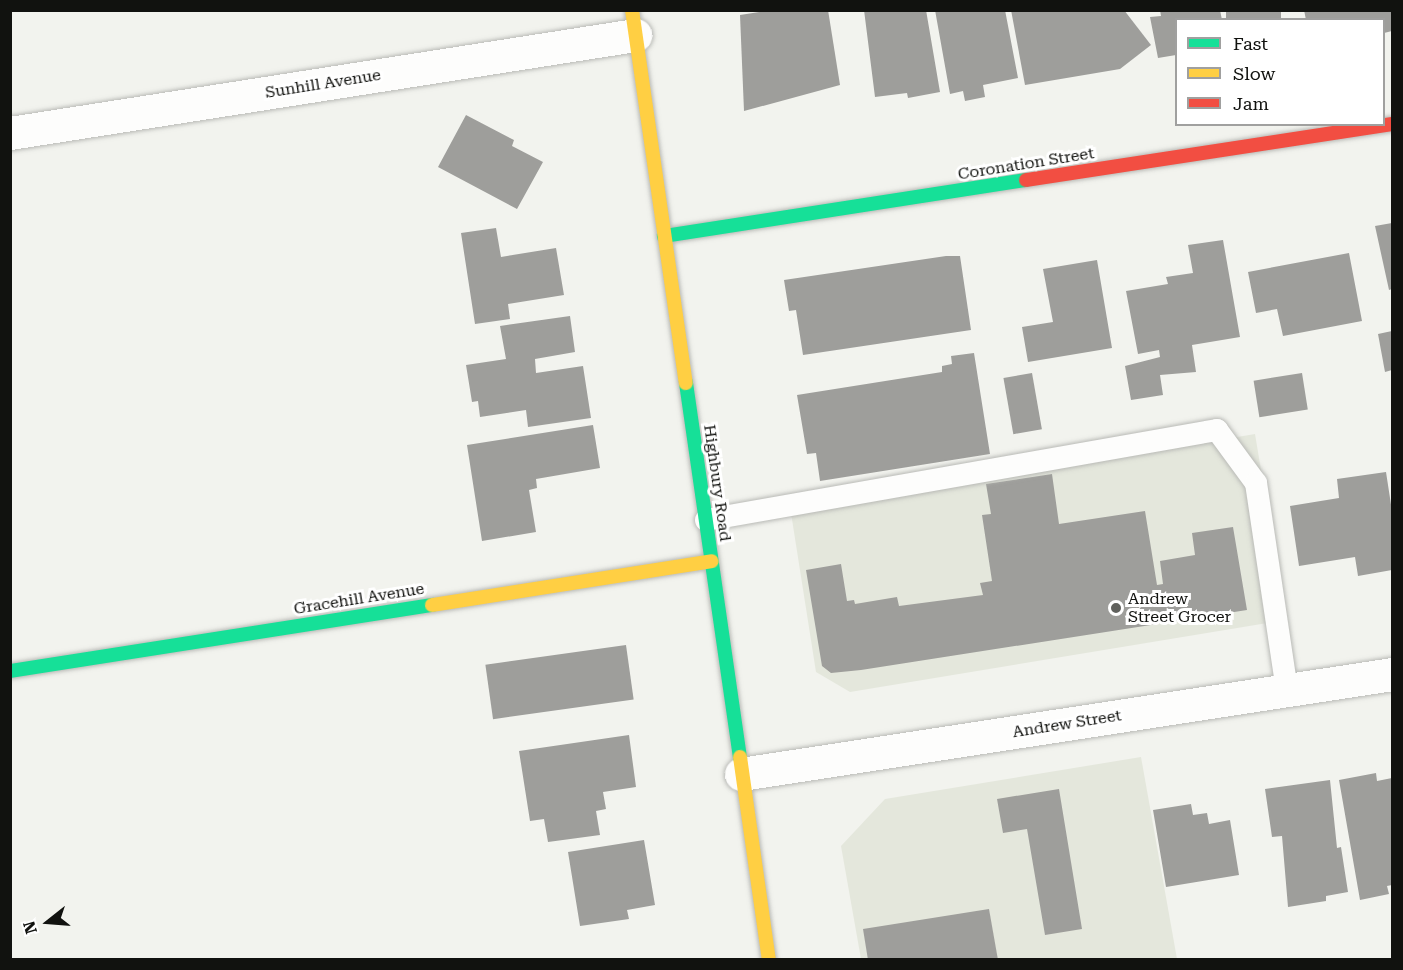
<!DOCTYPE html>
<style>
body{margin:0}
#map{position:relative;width:1403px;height:970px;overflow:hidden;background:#f2f3ee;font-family:"Roboto Serif",serif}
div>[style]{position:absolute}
.built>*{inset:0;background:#e4e7dc}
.building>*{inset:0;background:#9e9e9b;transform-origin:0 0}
.roads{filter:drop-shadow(0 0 2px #b9bab6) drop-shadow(0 0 2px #b9bab6)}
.lane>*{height:22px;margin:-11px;padding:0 11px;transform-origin:11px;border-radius:11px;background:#fdfdfc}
.street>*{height:33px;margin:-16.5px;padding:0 16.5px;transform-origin:16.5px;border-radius:16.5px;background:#fdfdfc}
.fast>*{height:14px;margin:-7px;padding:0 7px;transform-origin:7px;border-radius:7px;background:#16e098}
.slow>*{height:14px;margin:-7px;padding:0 7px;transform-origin:7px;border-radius:7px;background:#ffcf43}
.jam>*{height:14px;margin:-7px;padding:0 7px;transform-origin:7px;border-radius:7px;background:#f24e42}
.dots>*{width:16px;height:16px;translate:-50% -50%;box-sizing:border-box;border:3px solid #fff;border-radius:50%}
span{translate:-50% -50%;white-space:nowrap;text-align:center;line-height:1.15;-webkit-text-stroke:6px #fff;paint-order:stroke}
.street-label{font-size:16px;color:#11120f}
.poi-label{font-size:16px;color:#11120f}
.left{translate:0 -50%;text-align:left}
.frame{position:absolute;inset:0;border:12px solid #11120f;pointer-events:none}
.legend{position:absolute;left:1175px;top:18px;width:210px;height:108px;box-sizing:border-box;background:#fff;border:2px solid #a0a09f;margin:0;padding:8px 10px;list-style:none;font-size:18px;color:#11120f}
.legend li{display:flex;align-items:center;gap:12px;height:30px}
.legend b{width:30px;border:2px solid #a0a09f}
.north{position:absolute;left:18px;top:892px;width:60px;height:60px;-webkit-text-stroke:4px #fff;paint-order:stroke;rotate:253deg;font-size:16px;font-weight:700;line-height:24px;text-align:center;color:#11120f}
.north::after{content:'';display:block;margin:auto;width:21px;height:27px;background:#11120f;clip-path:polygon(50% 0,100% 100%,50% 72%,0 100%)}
</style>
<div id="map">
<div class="built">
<i style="clip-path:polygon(1255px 434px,1286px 620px,850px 692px,816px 672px,791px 513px)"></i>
<i style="clip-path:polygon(1141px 757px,1177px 959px,861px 959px,841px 846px,885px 799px)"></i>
</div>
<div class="building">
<i style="clip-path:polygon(771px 10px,828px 10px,840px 85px,744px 111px,740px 15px)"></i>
<i style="clip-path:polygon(864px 10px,926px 10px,940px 92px,908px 98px,907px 93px,875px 97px)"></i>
<i style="clip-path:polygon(935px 10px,1005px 10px,1018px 78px,983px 85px,985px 97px,965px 101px,963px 91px,950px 94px)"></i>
<i style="clip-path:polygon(1011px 10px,1124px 10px,1151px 45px,1120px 69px,1025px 85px)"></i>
<i style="clip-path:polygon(1160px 10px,1220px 10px,1222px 20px,1176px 20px,1176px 55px,1158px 58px,1150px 17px,1161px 16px)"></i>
<i style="left:1226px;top:10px;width:55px;height:10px"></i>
<i style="clip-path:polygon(1304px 10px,1392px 10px,1392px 31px,1384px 33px,1384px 20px,1306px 20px)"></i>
<i style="clip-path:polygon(466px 115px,514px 140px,512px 146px,543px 162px,517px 209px,438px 167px)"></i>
<i style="clip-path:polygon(1392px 223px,1392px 289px,1389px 290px,1375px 226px)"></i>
<i style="clip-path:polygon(496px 228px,501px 257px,556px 248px,564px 295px,508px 304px,510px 319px,475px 324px,461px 233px)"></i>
<i style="clip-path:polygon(1223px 240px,1240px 337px,1192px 345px,1196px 372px,1160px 375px,1163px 395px,1131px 400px,1125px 366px,1160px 357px,1159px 350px,1138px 354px,1126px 291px,1168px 284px,1166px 277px,1193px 273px,1188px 245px)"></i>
<i style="clip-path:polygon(1349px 253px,1362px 321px,1283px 336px,1277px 309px,1256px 313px,1248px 272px)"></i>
<i style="clip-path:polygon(946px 256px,960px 256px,971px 330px,803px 355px,796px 310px,789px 311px,784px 280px)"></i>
<i style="clip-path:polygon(1097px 260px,1112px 348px,1028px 362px,1022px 327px,1053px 322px,1043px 269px)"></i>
<i style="clip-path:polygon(570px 316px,575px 352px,535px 359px,536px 373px,583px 366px,591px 418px,528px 427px,526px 410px,480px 417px,478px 401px,472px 402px,466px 365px,506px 359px,500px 326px)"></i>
<i style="clip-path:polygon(1392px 331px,1392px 370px,1385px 372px,1378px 334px)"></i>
<i style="clip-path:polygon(974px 353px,990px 454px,820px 481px,816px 453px,807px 454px,797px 395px,942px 372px,942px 366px,952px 364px,951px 356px)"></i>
<i style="left:1032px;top:373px;width:57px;height:29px;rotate:80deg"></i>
<i style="left:1302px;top:373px;width:37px;height:49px;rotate:81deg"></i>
<i style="clip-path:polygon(593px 425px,600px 468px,536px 479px,537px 488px,529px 490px,536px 532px,482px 541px,467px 445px)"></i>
<i style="clip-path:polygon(1386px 472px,1392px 511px,1392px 570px,1358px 576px,1355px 557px,1299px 566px,1290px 506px,1339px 498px,1337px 479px)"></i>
<i style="clip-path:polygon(1052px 474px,1059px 524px,1145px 511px,1157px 585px,1163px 584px,1160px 561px,1195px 555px,1192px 533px,1233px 527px,1247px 610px,861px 670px,831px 673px,822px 666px,806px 570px,841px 564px,847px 601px,854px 600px,855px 604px,897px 597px,899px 606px,983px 595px,980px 583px,992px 581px,982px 515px,991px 514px,986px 484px)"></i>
<i style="left:626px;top:645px;width:55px;height:142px;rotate:82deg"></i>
<i style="clip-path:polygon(629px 735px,636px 787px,603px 792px,606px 809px,596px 811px,600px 835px,548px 842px,544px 819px,530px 821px,519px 751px)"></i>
<i style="clip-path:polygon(1376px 773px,1377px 781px,1392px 778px,1392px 885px,1387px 886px,1389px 894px,1360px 900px,1339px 780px)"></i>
<i style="clip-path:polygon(1330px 780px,1337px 848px,1341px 847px,1348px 892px,1326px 896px,1326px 901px,1288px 907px,1282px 836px,1272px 837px,1265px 789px)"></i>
<i style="clip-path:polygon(1059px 789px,1082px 929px,1045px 935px,1027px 829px,1003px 833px,997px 799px)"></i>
<i style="clip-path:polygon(1191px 804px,1193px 815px,1207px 813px,1209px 824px,1230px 820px,1239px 875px,1166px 887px,1153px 810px)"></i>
<i style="clip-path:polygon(644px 840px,655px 905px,627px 910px,629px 919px,580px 926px,568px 852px)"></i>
<i style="clip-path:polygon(989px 909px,998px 960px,868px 960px,863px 929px)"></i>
</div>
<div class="roads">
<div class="lane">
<i style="left:706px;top:520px;width:519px;rotate:-9.99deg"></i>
<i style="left:1217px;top:430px;width:66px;rotate:53.7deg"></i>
<i style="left:1256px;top:483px;width:209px;rotate:81.5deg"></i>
</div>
<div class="street">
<i style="left:10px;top:133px;width:633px;rotate:-8.91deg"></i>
<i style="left:741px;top:774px;width:659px;rotate:-8.73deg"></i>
</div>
<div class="fast">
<i style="left:664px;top:236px;width:366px;rotate:-8.8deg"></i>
<i style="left:686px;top:383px;width:378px;rotate:81.8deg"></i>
<i style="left:10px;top:671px;width:427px;rotate:-8.9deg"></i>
</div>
<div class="slow">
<i style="left:632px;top:10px;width:377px;rotate:81.8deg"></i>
<i style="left:432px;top:605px;width:283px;rotate:-8.9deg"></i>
<i style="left:740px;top:757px;width:205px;rotate:81.9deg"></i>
</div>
<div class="jam">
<i style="left:1026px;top:180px;width:370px;rotate:-8.7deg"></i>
</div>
</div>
<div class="dots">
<i style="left:1116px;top:608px;background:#60615d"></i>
</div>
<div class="street-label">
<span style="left:323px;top:84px;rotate:-9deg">Sunhill Avenue</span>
<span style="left:1026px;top:164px;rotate:-9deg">Coronation Street</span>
<span style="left:717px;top:483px;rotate:82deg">Highbury Road</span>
<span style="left:359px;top:599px;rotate:-9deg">Gracehill Avenue</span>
<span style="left:1067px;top:724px;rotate:-9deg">Andrew Street</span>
</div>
<div class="poi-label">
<span class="left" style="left:1128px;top:608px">Andrew<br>Street Grocer</span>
</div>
<div class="frame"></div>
<ul class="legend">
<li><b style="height:8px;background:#16e098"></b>Fast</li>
<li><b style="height:8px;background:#ffcf43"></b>Slow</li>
<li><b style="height:8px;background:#f24e42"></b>Jam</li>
</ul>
<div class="north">N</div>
</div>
